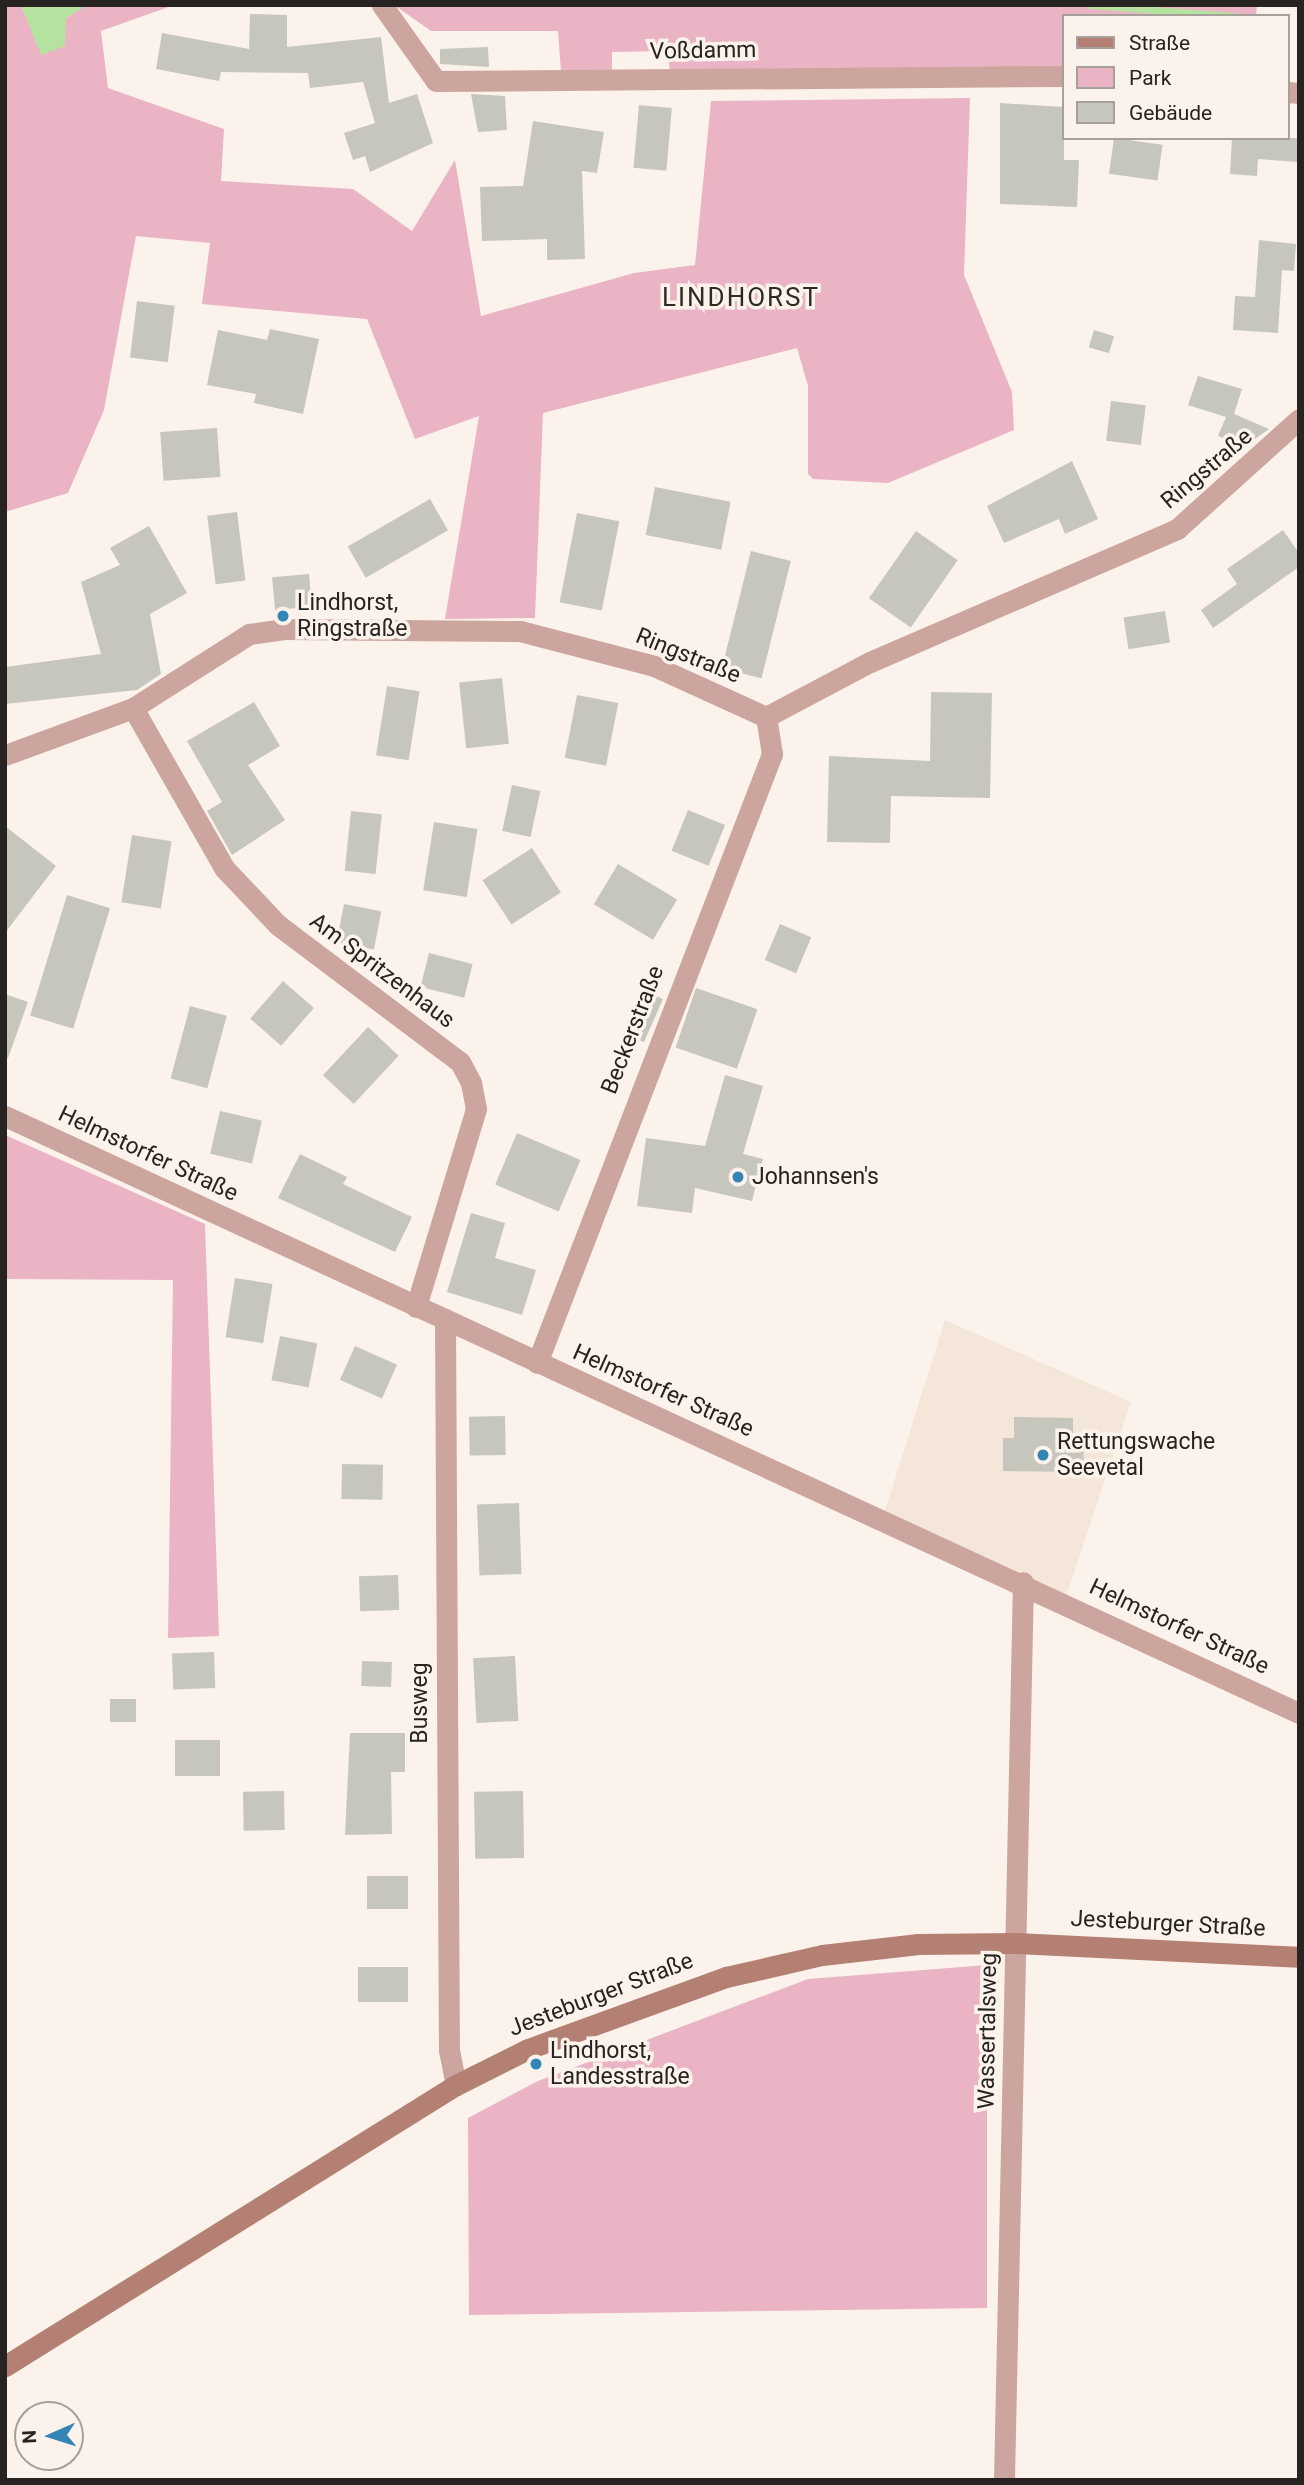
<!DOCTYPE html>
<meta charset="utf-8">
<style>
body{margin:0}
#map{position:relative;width:1304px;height:2485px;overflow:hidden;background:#fbf3eb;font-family:Roboto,sans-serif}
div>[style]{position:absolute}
.built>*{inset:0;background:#f4e6d8}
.green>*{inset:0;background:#eab4c4}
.water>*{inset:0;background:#b5e39f}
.stream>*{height:7px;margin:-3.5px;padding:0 3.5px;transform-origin:3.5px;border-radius:3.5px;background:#b5e39f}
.building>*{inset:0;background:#c7c6bc;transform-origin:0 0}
.minor>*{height:21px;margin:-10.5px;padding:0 10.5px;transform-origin:10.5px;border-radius:10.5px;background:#cca69e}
.secondary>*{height:21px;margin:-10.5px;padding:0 10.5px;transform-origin:10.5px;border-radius:10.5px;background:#b58074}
.dots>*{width:19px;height:19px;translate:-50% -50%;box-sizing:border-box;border:4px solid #fbf3eb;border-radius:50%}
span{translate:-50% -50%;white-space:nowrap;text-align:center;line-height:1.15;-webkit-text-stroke:7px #fbf3eb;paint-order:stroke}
.street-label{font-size:23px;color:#262320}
.poi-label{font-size:23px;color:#262320}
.left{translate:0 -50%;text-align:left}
.quarter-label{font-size:26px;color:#302a24;letter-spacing:2px}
.frame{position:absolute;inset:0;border:7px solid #262320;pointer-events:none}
.legend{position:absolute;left:1062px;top:14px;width:228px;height:126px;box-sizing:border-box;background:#fbf3eb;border:2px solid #a6a09a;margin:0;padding:9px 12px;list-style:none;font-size:21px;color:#262320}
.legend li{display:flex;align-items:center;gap:14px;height:35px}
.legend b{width:35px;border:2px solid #a6a09a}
.north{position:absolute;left:14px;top:2401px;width:70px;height:70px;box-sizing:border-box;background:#fbf3eb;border:2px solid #a6a09a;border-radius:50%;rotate:267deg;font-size:19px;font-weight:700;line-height:28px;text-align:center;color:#262320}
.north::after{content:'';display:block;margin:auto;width:24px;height:32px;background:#3285b5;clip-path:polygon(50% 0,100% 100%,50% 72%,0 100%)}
</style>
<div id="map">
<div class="built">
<i style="clip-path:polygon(945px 1320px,1131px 1402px,1065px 1600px,883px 1517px)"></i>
</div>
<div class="green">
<i style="clip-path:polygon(5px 5px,21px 5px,42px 55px,66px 18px,87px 5px,174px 5px,101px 31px,108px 88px,224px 129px,221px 181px,353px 189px,412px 231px,455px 160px,481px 316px,634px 273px,695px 265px,711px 101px,970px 98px,964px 275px,1012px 392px,1014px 430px,888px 483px,813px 479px,808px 474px,808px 386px,797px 348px,543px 413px,535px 618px,445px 619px,479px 416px,415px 439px,367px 319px,202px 304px,210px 243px,136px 236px,104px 410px,68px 493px,5px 512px)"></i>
<i style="clip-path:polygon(394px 5px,1257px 5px,1256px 16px,1064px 16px,1064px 69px,670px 70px,667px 51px,612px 52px,612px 71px,561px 72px,558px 31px,431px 31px)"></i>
<i style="clip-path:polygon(5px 1135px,205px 1224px,219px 1636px,168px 1638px,173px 1280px,5px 1279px)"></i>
<i style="clip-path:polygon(987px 1965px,987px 2308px,469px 2315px,468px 2118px,538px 2081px,808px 1979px)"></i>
</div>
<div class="water">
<i style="clip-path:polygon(21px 5px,87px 5px,66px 18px,65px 46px,41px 55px)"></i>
</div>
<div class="stream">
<i style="left:1090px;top:5px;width:144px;rotate:4.4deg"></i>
</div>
<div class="building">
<i style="clip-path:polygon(250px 14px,287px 15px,287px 47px,381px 37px,389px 103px,417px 94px,433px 143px,370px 172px,365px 156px,353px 160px,344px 133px,375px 123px,363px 82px,310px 88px,308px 73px,221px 72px,219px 81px,156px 69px,162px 33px,249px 49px)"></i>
<i style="clip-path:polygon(488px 47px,489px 67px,440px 64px,440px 49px)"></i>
<i style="clip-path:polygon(471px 94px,505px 96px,507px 130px,478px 132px)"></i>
<i style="clip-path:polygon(1000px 103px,1064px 107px,1064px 160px,1079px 160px,1077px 207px,1000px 204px)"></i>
<i style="left:639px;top:105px;width:33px;height:63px;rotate:5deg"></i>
<i style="clip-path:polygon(533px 121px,604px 132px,597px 173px,582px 171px,585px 259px,547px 260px,547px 239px,482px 241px,480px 187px,523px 186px)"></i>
<i style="left:1114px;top:138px;width:49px;height:36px;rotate:8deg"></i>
<i style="clip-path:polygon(1232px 138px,1299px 138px,1299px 162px,1258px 159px,1257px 176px,1230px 174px)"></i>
<i style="clip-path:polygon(1259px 240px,1296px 244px,1294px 271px,1282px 270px,1278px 333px,1233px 330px,1235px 296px,1255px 297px)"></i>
<i style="left:137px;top:301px;width:38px;height:57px;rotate:7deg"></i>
<i style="clip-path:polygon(270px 329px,319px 339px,303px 414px,254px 403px,256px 394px,207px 385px,218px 330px,267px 340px)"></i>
<i style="left:1094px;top:330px;width:21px;height:18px;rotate:17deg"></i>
<i style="clip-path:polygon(1198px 376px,1242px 389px,1234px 414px,1269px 429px,1244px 447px,1218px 436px,1226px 417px,1188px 405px)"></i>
<i style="left:1111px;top:401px;width:35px;height:40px;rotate:7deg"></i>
<i style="left:217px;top:428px;width:49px;height:57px;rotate:86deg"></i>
<i style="clip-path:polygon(1072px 461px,1098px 519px,1065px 534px,1059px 519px,1004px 543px,987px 506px)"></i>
<i style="left:655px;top:487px;width:77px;height:49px;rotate:11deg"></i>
<i style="left:430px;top:499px;width:36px;height:95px;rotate:60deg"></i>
<i style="left:237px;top:512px;width:69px;height:30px;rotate:83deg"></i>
<i style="left:577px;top:513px;width:43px;height:91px;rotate:11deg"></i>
<i style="clip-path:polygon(149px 526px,187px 593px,150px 614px,161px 674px,137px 690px,5px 704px,5px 667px,101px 654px,81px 582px,120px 565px,110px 548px)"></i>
<i style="clip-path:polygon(1283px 530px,1299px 553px,1299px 567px,1213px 628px,1201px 610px,1237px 584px,1227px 569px)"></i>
<i style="left:916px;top:531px;width:51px;height:82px;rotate:35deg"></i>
<i style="left:751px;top:551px;width:41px;height:121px;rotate:14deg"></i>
<i style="left:309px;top:574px;width:33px;height:37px;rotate:85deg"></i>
<i style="left:1165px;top:611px;width:32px;height:42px;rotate:81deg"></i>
<i style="left:502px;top:678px;width:66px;height:43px;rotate:84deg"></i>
<i style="left:387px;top:686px;width:33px;height:70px;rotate:9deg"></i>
<i style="clip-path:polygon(931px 692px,992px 693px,990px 798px,891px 796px,890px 843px,827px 842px,829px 756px,930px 761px)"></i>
<i style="left:577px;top:695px;width:42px;height:64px;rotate:11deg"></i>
<i style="clip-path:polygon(254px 702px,280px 746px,248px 765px,285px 820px,232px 855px,207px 811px,222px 802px,187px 741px)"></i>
<i style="left:512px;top:785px;width:29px;height:47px;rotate:12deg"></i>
<i style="left:688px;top:810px;width:40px;height:44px;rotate:22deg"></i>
<i style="left:351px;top:811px;width:31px;height:60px;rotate:6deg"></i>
<i style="left:434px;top:822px;width:44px;height:69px;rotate:9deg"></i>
<i style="clip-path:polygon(5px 826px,56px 866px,5px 933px)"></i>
<i style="left:132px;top:835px;width:40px;height:68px;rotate:9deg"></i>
<i style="left:532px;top:848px;width:53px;height:59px;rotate:57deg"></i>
<i style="left:618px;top:864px;width:69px;height:47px;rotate:31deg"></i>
<i style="left:67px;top:895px;width:45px;height:126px;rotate:17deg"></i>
<i style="left:344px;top:904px;width:38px;height:39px;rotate:11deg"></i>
<i style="left:780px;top:924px;width:34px;height:39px;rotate:23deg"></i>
<i style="left:429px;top:953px;width:45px;height:35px;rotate:14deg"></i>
<i style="left:283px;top:981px;width:41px;height:50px;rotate:41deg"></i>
<i style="left:696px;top:988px;width:65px;height:63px;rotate:19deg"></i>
<i style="clip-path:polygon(641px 990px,663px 999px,644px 1042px,625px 1035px)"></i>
<i style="clip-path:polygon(5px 994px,28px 1002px,8px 1058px,5px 1058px)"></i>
<i style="left:190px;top:1006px;width:38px;height:75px;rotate:15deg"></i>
<i style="left:368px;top:1027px;width:42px;height:66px;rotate:43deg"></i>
<i style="clip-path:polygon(725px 1075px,763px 1086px,743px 1154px,763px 1159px,752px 1201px,695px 1188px,692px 1213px,637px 1206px,646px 1138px,705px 1146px)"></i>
<i style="left:220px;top:1111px;width:43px;height:44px;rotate:13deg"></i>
<i style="left:517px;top:1133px;width:69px;height:56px;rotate:23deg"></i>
<i style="clip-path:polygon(300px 1154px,347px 1177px,343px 1184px,412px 1217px,395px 1252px,278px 1198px)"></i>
<i style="clip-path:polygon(471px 1213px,505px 1223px,495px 1258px,536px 1270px,522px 1315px,447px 1292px)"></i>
<i style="left:235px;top:1278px;width:38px;height:60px;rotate:9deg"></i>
<i style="left:280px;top:1336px;width:38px;height:45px;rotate:11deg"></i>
<i style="left:355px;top:1346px;width:46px;height:37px;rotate:24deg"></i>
<i style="left:505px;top:1416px;width:39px;height:36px;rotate:89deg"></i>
<i style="clip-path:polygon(1014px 1417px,1073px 1418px,1073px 1438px,1083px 1438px,1084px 1472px,1003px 1471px,1003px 1438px,1014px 1438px)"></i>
<i style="left:342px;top:1464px;width:41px;height:35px;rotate:1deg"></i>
<i style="left:519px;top:1503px;width:71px;height:42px;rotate:88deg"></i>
<i style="left:398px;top:1575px;width:35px;height:39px;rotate:88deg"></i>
<i style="left:214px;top:1652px;width:36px;height:42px;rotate:88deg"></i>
<i style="left:515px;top:1656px;width:65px;height:42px;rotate:87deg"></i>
<i style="left:362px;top:1661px;width:30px;height:25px;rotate:2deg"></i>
<i style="left:110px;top:1699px;width:26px;height:23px"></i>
<i style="clip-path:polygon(350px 1733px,405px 1733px,405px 1772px,391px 1772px,392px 1834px,345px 1835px)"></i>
<i style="left:175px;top:1740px;width:45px;height:36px"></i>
<i style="left:284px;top:1791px;width:39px;height:41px;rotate:89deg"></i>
<i style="left:523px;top:1791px;width:67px;height:49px;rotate:89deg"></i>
<i style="left:367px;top:1876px;width:41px;height:33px"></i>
<i style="left:358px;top:1967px;width:50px;height:35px"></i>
</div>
<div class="minor">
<i style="left:382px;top:5px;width:93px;rotate:54.6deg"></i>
<i style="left:436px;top:81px;width:628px;rotate:-0.46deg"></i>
<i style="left:1288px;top:92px;width:11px;rotate:5deg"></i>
<i style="left:133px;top:708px;width:185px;rotate:60.3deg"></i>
<i style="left:225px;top:869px;width:77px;rotate:46.6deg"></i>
<i style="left:278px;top:925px;width:228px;rotate:37deg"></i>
<i style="left:460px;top:1062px;width:24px;rotate:62deg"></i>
<i style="left:471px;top:1083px;width:26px;rotate:79deg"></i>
<i style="left:476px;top:1109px;width:207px;rotate:106.9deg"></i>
<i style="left:766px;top:717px;width:118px;rotate:-27.9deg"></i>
<i style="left:870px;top:662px;width:335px;rotate:-23.4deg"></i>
<i style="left:1177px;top:529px;width:164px;rotate:-42deg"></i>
<i style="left:5px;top:755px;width:136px;rotate:-20.2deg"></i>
<i style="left:133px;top:708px;width:138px;rotate:-32.5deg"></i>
<i style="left:249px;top:634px;width:34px;rotate:-8deg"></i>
<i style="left:283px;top:629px;width:237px;rotate:0.5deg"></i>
<i style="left:520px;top:631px;width:138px;rotate:14.6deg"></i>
<i style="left:654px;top:666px;width:123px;rotate:24.5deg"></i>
<i style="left:5px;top:1116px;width:1425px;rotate:24.77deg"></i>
<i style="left:445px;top:1319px;width:731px;rotate:89.69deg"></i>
<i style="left:449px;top:2050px;width:36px;rotate:79deg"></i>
<i style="left:537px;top:1363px;width:653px;rotate:-68.9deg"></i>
<i style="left:772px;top:754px;width:37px;rotate:-99deg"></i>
<i style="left:1004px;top:2480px;width:898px;rotate:-88.79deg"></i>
</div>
<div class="secondary">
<i style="left:5px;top:2366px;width:531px;rotate:-31.93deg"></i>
<i style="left:456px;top:2085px;width:80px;rotate:-26.6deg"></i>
<i style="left:528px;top:2049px;width:211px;rotate:-20deg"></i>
<i style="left:726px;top:1977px;width:98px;rotate:-12.9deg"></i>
<i style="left:822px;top:1955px;width:97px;rotate:-6.5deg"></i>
<i style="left:918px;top:1944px;width:98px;rotate:-0.6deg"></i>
<i style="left:1016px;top:1943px;width:283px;rotate:2.8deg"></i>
</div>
<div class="dots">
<i style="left:283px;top:616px;background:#3285b5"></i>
<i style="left:738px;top:1177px;background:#3285b5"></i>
<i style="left:1043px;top:1455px;background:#3285b5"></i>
<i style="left:536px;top:2064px;background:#3285b5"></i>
</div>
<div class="street-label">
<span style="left:703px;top:51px;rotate:-1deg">Voßdamm</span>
<span style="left:1207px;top:469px;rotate:-40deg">Ringstraße</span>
<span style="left:688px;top:656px;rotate:22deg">Ringstraße</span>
<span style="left:382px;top:971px;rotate:37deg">Am Spritzenhaus</span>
<span style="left:633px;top:1030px;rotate:-69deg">Beckerstraße</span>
<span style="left:148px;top:1154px;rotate:25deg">Helmstorfer Straße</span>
<span style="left:663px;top:1391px;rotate:24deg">Helmstorfer Straße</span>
<span style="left:1179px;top:1627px;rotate:25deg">Helmstorfer Straße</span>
<span style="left:420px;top:1703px;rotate:-90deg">Busweg</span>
<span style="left:1168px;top:1924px;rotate:3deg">Jesteburger Straße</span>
<span style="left:601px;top:1995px;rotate:-21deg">Jesteburger Straße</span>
<span style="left:988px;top:2031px;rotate:-89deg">Wassertalsweg</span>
</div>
<div class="poi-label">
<span class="left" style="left:297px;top:616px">Lindhorst,<br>Ringstraße</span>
<span class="left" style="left:752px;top:1177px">Johannsen's</span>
<span class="left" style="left:1057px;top:1455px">Rettungswache<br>Seevetal</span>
<span class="left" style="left:550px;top:2064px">Lindhorst,<br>Landesstraße</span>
</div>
<div class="quarter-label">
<span style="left:741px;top:298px">LINDHORST</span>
</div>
<div class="frame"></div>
<ul class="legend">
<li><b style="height:9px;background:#b58074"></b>Straße</li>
<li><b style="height:19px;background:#eab4c4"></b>Park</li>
<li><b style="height:19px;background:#c7c6bc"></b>Gebäude</li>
</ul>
<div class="north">N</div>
</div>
